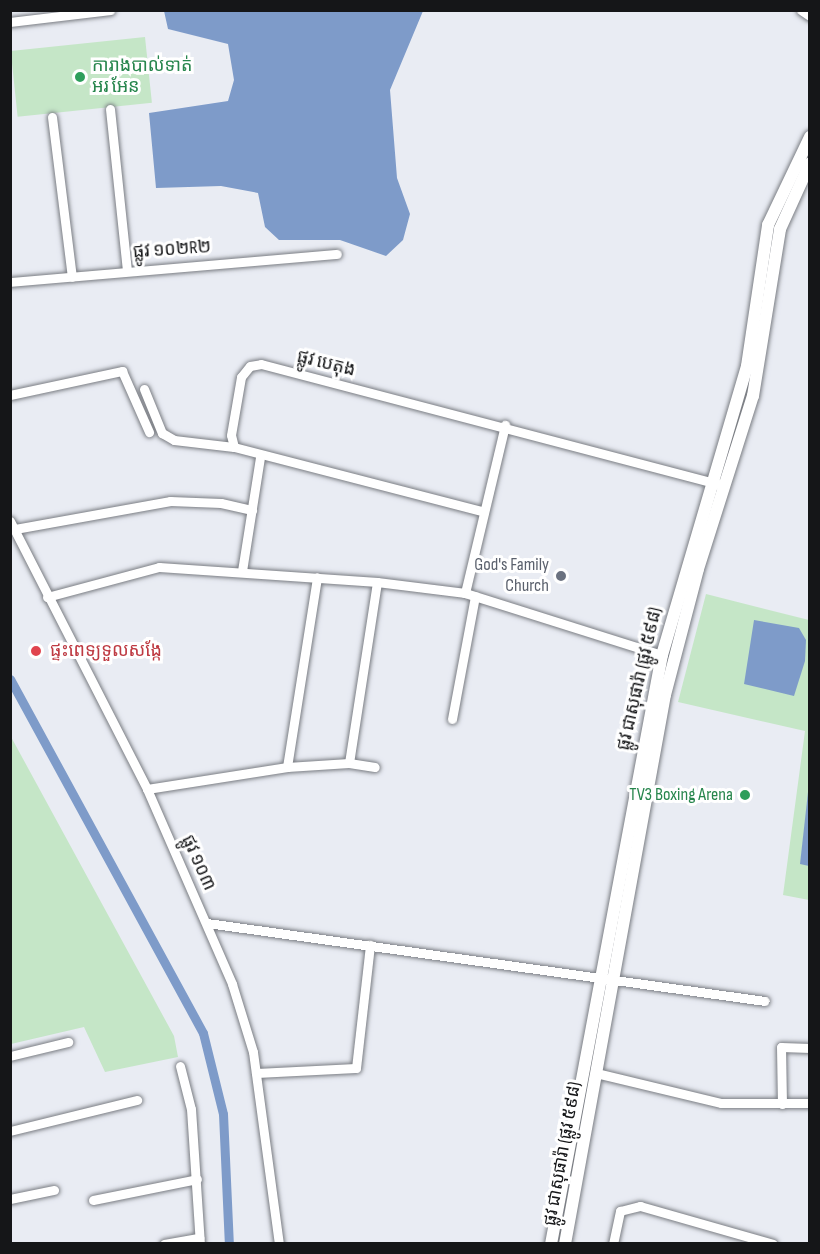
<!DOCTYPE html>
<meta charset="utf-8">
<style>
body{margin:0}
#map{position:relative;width:820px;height:1254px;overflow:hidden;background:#e9ecf3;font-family:"Sofia Sans Condensed","Noto Sans Khmer",sans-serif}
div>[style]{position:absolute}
.green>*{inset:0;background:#c5e6c7;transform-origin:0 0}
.water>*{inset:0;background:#7e9bc9}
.canal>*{height:9px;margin:-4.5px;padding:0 4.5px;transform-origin:4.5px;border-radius:4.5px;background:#7e9bc9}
.roads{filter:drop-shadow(0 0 2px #7a7d83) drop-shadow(0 0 2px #7a7d83)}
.minor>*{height:9px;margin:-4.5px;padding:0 4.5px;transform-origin:4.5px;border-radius:4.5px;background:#fff}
.major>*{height:12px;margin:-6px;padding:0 6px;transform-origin:6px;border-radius:6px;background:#fff}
.dots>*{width:16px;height:16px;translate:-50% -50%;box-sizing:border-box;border:3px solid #fff;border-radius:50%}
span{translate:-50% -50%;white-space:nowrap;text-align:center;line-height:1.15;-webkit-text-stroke:6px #fff;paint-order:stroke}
.leisure-label{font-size:18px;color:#27864d}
.left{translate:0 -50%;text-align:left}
.right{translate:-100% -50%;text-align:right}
.street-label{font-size:18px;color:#151618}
.worship-label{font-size:18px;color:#5b616d}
.health-label{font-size:18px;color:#be3a42}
.frame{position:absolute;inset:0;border:12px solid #151618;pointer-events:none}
</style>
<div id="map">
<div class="green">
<i style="left:145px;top:37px;width:66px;height:135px;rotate:84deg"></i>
<i style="clip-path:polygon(706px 594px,809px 620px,809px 900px,783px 895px,805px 731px,678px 702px)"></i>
<i style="clip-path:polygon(10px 735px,174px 1036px,178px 1057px,105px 1072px,84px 1027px,11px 1044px)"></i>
</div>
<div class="water">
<i style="clip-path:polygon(164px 11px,423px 11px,390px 90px,397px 178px,410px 214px,403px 240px,386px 256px,340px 240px,279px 240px,265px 227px,258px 193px,221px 186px,156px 188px,149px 113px,228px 101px,234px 80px,228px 44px,168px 29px)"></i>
<i style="clip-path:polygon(754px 620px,799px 628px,806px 640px,805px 661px,794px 696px,744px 684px)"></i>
<i style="clip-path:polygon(809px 783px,810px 866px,809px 866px,800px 864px)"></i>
</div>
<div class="canal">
<i style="left:10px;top:679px;width:403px;rotate:61.4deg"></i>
<i style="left:203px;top:1033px;width:83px;rotate:76.1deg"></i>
<i style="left:223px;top:1114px;width:130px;rotate:87.4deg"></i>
</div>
<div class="roads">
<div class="minor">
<i style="left:801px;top:10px;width:11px;rotate:34deg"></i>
<i style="left:10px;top:22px;width:101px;rotate:-6.8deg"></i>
<i style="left:110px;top:109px;width:162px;rotate:84deg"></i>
<i style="left:52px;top:117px;width:161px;rotate:82.9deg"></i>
<i style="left:10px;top:282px;width:328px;rotate:-4.9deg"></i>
<i style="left:144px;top:389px;width:48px;rotate:67.8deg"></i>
<i style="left:162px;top:433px;width:14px;rotate:30deg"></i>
<i style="left:174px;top:440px;width:60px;rotate:6.7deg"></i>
<i style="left:234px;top:447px;width:256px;rotate:14.5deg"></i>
<i style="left:10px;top:395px;width:115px;rotate:-12.1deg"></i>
<i style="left:122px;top:371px;width:67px;rotate:66.1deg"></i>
<i style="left:234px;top:447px;width:12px;rotate:-104deg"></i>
<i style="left:231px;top:435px;width:59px;rotate:-80.2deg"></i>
<i style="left:241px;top:377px;width:14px;rotate:-51deg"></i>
<i style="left:250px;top:366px;width:11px;rotate:-10deg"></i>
<i style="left:261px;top:364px;width:473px;rotate:14.7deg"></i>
<i style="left:10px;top:521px;width:301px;rotate:62.9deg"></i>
<i style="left:147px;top:789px;width:213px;rotate:66.4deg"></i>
<i style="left:232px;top:984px;width:71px;rotate:72.8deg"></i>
<i style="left:253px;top:1052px;width:194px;rotate:82.3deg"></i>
<i style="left:15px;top:529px;width:158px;rotate:-10.2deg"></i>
<i style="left:170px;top:501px;width:51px;rotate:2.2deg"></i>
<i style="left:221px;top:503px;width:32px;rotate:13deg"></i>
<i style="left:242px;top:571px;width:115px;rotate:-81deg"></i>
<i style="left:465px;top:593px;width:173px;rotate:-76.6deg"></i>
<i style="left:47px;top:597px;width:116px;rotate:-15deg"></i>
<i style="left:159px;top:567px;width:219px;rotate:3.9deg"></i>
<i style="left:377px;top:582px;width:89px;rotate:7.1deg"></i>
<i style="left:465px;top:593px;width:207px;rotate:17.5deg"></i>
<i style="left:452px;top:719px;width:125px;rotate:-79.4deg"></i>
<i style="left:349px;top:763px;width:183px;rotate:-81.2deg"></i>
<i style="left:287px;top:767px;width:192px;rotate:-81deg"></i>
<i style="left:147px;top:789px;width:142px;rotate:-8.9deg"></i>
<i style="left:287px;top:767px;width:62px;rotate:-3.7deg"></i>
<i style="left:349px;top:763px;width:26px;rotate:9deg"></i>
<i style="left:207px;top:923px;width:563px;rotate:7.96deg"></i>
<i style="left:10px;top:1056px;width:60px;rotate:-13.6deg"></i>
<i style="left:180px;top:1066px;width:44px;rotate:75.7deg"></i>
<i style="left:191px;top:1109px;width:135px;rotate:86.2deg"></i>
<i style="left:256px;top:1073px;width:100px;rotate:-2.9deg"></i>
<i style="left:356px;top:1068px;width:124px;rotate:-83.5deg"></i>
<i style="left:596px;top:1073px;width:129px;rotate:13.5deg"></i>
<i style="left:721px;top:1103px;width:89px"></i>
<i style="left:782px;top:1104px;width:57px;rotate:-91deg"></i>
<i style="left:781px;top:1047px;width:29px;rotate:2deg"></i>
<i style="left:10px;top:1131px;width:131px;rotate:-13.7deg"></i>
<i style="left:10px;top:1199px;width:45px;rotate:-11.6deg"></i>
<i style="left:93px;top:1200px;width:106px;rotate:-11.4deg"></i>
<i style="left:164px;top:1244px;width:36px;rotate:-10deg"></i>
<i style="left:613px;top:1244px;width:34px;rotate:-78deg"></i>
<i style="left:620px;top:1211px;width:21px;rotate:-14deg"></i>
<i style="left:640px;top:1206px;width:138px;rotate:15.9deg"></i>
</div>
<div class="major">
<i style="left:551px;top:1244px;width:599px;rotate:-79.33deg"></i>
<i style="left:662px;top:655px;width:301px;rotate:-73.6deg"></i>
<i style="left:747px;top:366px;width:143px;rotate:-81.5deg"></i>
<i style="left:768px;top:225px;width:98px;rotate:-64.5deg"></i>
<i style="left:565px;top:1244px;width:558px;rotate:-79.68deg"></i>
<i style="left:665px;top:695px;width:130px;rotate:-75.3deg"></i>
<i style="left:698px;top:569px;width:182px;rotate:-72.4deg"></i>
<i style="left:753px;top:396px;width:169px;rotate:-80.8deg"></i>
<i style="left:780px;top:229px;width:72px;rotate:-65.6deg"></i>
</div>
</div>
<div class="dots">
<i style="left:80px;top:77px;background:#2e9e5b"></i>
<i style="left:561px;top:576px;background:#6b7280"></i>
<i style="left:36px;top:651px;background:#e0444e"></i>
<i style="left:745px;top:795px;background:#2e9e5b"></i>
</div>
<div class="leisure-label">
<span class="left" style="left:92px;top:77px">ការាងបាល់ទាត់<br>អរ អែន</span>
<span class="right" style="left:733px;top:795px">TV3 Boxing Arena</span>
</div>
<div class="street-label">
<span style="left:172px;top:250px;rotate:-4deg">ផ្លូវ ១០២R២</span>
<span style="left:326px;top:364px;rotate:14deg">ផ្លូវ បេតុង</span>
<span style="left:640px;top:679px;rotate:-77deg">ផ្លូវ ជាសុផារ៉ា (ផ្លូវ ៥៩៨)</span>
<span style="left:198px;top:863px;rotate:66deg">ផ្លូវ ១០៣</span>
<span style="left:563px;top:1154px;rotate:-80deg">ផ្លូវ ជាសុផារ៉ា (ផ្លូវ ៥៩៨)</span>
</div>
<div class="worship-label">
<span class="right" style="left:549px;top:576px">God's Family<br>Church</span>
</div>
<div class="health-label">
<span class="left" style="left:50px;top:651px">ផ្ទះពេទ្យទួលសង្កែ</span>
</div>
<div class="frame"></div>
</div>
